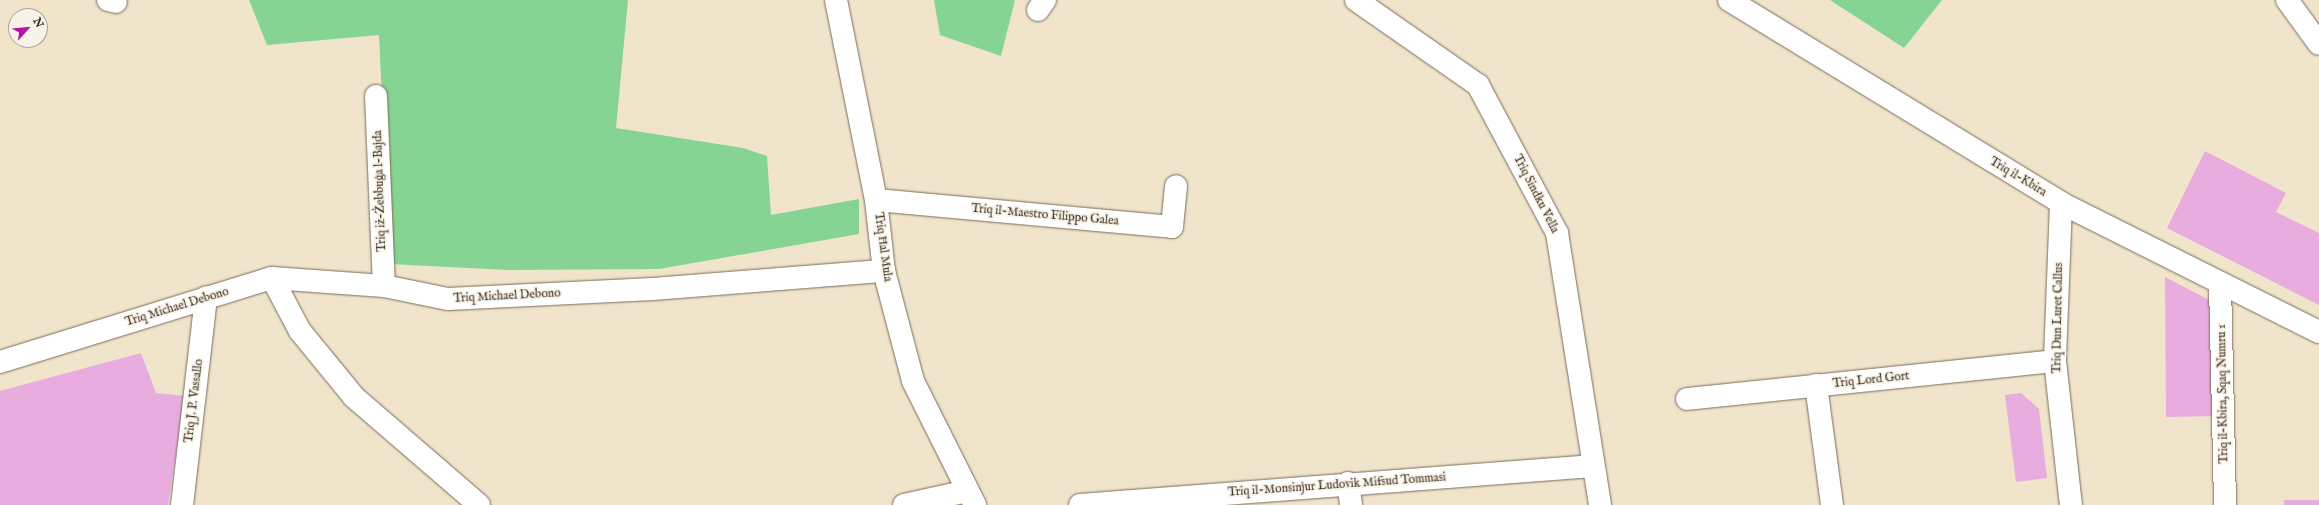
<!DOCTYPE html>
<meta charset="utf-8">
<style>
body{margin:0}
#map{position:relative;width:2319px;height:505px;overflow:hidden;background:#f0e5cb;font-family:"IM FELL English",serif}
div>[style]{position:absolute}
.green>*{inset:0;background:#85d493}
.building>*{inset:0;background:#e8acdf;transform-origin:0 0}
.roads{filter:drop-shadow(0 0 1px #7a6b5b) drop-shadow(0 0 1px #7a6b5b)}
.minor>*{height:22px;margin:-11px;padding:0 11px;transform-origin:11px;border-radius:11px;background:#fff}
span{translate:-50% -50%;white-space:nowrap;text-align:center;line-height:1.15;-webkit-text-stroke:3.5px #f7f3e8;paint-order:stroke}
.street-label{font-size:12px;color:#3b2a1e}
.north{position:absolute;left:8px;top:8px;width:40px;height:40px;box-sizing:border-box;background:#f7f3e8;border:1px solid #aca397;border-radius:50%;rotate:63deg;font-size:11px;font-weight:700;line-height:16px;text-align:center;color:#3b2a1e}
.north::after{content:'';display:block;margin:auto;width:14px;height:18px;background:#b5179e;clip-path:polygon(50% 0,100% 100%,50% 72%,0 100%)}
</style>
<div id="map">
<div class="green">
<i style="clip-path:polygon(249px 0,628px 0,616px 128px,743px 148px,767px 156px,771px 215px,859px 199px,859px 234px,659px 269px,508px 270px,390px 264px,379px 35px,267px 45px)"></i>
<i style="clip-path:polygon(934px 0,1015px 0,1001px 56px,940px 35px)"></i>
<i style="clip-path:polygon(1830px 0,1942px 0,1904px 48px)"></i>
</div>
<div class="building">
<i style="clip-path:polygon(2205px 151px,2286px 193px,2276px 212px,2319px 233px,2319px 305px,2167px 228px)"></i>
<i style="clip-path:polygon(2165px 277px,2217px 304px,2219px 416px,2166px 417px)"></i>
<i style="clip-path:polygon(141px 353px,156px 393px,185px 396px,168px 505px,0 505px,0 391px)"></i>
<i style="clip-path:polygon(2021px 393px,2039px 409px,2047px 478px,2016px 482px,2005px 395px)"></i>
<i style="left:2284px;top:500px;width:35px;height:5px"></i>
</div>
<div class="roads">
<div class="minor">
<i style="left:108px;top:0;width:8px;rotate:14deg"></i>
<i style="left:836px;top:0;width:204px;rotate:78.7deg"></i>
<i style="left:876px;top:200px;width:71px;rotate:83.6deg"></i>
<i style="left:884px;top:271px;width:114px;rotate:75.2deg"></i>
<i style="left:913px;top:381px;width:139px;rotate:63.4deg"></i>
<i style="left:1356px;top:0;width:149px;rotate:34.9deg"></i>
<i style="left:1478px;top:85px;width:168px;rotate:61.9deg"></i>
<i style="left:1557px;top:233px;width:275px;rotate:81deg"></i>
<i style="left:1729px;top:0;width:389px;rotate:31.4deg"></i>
<i style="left:2061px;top:203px;width:288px;rotate:26.6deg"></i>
<i style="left:2287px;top:0;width:54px;rotate:54deg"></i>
<i style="left:1038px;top:10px;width:12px;rotate:-55deg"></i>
<i style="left:376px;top:96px;width:190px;rotate:87.6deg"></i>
<i style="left:876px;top:200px;width:297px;rotate:5.2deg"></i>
<i style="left:1172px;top:227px;width:41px;rotate:-84.4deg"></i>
<i style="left:2061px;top:203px;width:158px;rotate:92.2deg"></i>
<i style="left:2055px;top:361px;width:145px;rotate:83.7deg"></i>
<i style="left:272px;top:278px;width:60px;rotate:62.2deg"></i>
<i style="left:300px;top:331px;width:85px;rotate:50.7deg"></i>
<i style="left:354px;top:397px;width:165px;rotate:40.8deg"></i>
<i style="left:2220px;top:283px;width:222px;rotate:88.7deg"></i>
<i style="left:0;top:362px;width:285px;rotate:-17.2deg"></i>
<i style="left:272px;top:278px;width:112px;rotate:4.1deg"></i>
<i style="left:384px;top:286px;width:65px;rotate:11.5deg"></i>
<i style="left:448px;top:299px;width:205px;rotate:-2.8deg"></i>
<i style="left:653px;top:289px;width:232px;rotate:-4.5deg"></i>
<i style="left:1816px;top:385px;width:121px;rotate:82.4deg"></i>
<i style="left:1687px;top:399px;width:370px;rotate:-5.9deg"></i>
<i style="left:1348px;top:483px;width:22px;rotate:82deg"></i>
<i style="left:182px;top:505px;width:209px;rotate:-83.4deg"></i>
<i style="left:904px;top:505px;width:65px;rotate:-12.5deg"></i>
<i style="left:1080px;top:505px;width:514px;rotate:-4.35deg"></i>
</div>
</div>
<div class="street-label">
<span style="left:2018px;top:177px;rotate:31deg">Triq il-Kbira</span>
<span style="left:380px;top:191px;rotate:-92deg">Triq iż-Żebbuġa l-Bajda</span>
<span style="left:1536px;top:194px;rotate:63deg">Triq Sindku Vella</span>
<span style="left:1045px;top:215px;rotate:5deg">Triq il-Maestro Filippo Galea</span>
<span style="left:883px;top:247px;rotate:82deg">Triq Ħal Mula</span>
<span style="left:507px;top:296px;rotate:-3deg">Triq Michael Debono</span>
<span style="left:177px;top:307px;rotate:-17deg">Triq Michael Debono</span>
<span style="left:2058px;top:318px;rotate:-89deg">Triq Dun Luret Callus</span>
<span style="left:1871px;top:380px;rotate:-6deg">Triq Lord Gort</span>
<span style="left:2223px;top:394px;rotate:-91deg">Triq il-Kbira, Sqaq Numru 1</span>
<span style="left:194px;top:401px;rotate:-83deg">Triq J. P. Vassallo</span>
<span style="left:1337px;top:485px;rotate:-4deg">Triq il-Monsinjur Ludovik Mifsud Tommasi</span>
</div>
<div class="north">N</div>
</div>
